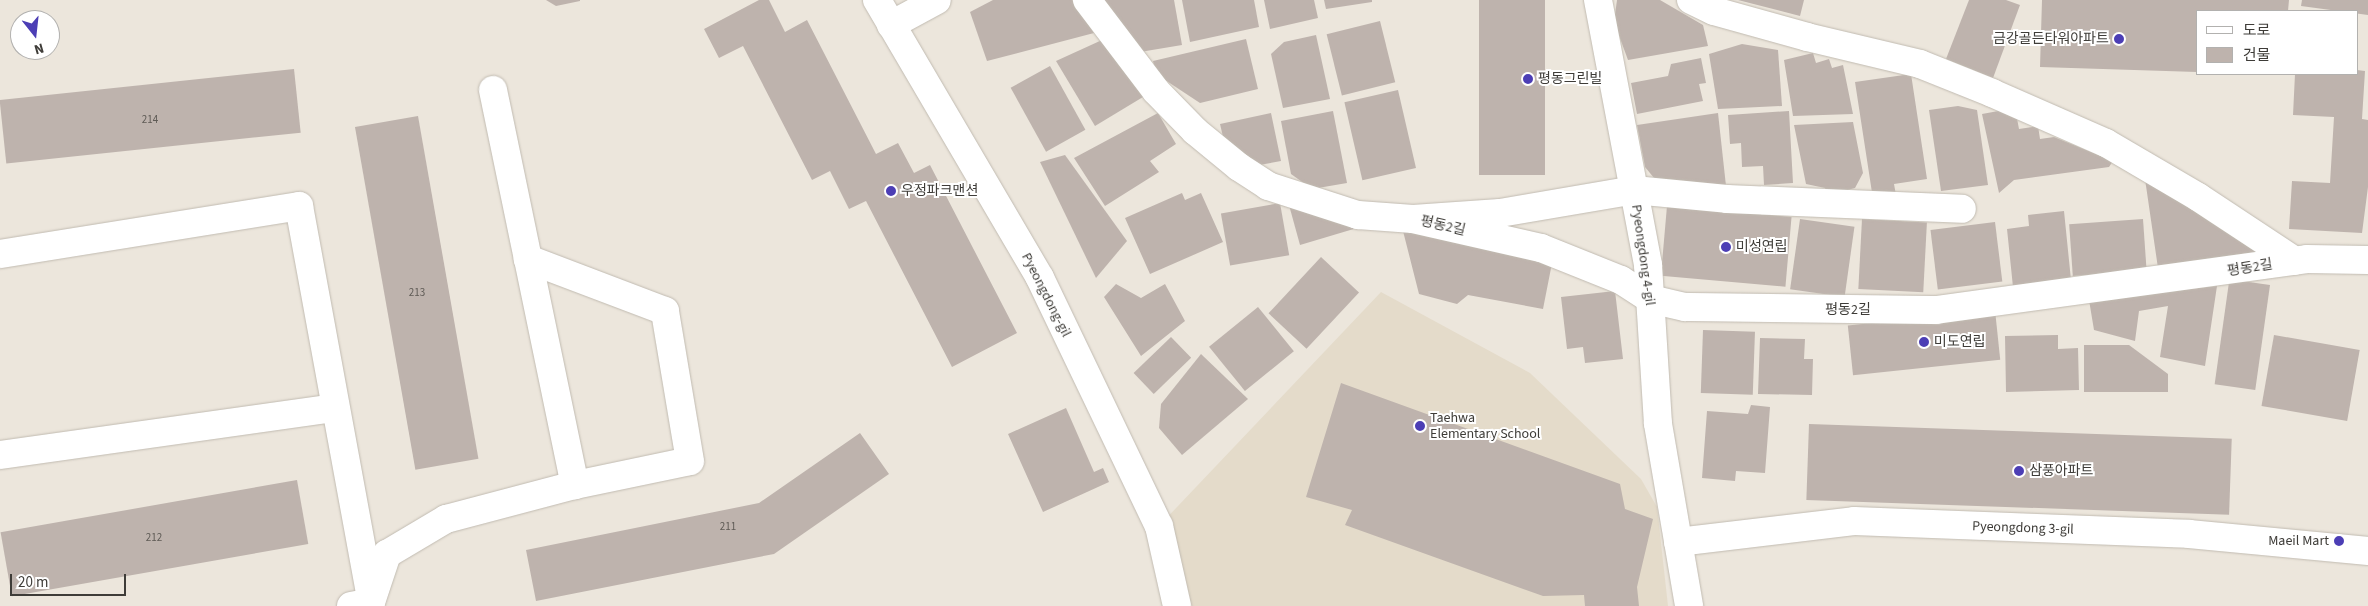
<!DOCTYPE html>
<meta charset="utf-8">
<style>
body{margin:0}
#map{position:relative;width:2368px;height:606px;overflow:hidden;background:#ece6dc;font-family:"Source Sans 3","Noto Sans KR",sans-serif}
div>[style]{position:absolute}
.built>*{inset:0;background:#e4dbca}
.building>*{inset:0;background:#beb3ad;transform-origin:0 0}
.roads{filter:drop-shadow(0 0 1px #c1bbb1) drop-shadow(0 0 1px #c1bbb1)}
.street>*{height:28px;margin:-14px;padding:0 14px;transform-origin:14px;border-radius:14px;background:#fff}
.secondary>*{height:28px;margin:-14px;padding:0 14px;transform-origin:14px;border-radius:14px;background:#fff}
.dots>*{width:14px;height:14px;translate:-50% -50%;box-sizing:border-box;border:2px solid #fff;border-radius:50%}
span{translate:-50% -50%;white-space:nowrap;text-align:center;line-height:1.15;-webkit-text-stroke:4px #fff;paint-order:stroke}
.number-label{font-size:11px;color:#5e5a55}
.number-label span{-webkit-text-stroke-width:0}
.poi-label{font-size:14px;color:#3e3c38}
.right{translate:-100% -50%;text-align:right}
.left{translate:0 -50%;text-align:left}
.street-label{font-size:14px;color:#3e3c38}
.legend{position:absolute;left:2196px;top:10px;width:162px;height:65px;box-sizing:border-box;background:#fff;border:1px solid #b2b1af;margin:0;padding:6px 9px;list-style:none;font-size:15px;color:#3e3c38}
.legend li{display:flex;align-items:center;gap:10px;height:25px}
.legend b{width:25px;border:1px solid #b2b1af}
.north{position:absolute;left:10px;top:10px;width:50px;height:50px;box-sizing:border-box;background:#fff;border:1px solid #b2b1af;border-radius:50%;rotate:164deg;font-size:14px;font-weight:700;line-height:20px;text-align:center;color:#3e3c38}
.north::after{content:'';display:block;margin:auto;width:18px;height:22px;background:#4c3eb5;clip-path:polygon(50% 0,100% 100%,50% 72%,0 100%)}
.scale{position:absolute;left:10px;top:574px;width:116px;height:22px;box-sizing:border-box;border:2px solid #3e3c38;border-top:0;padding-left:6px;font-size:15px;line-height:18px;white-space:nowrap;color:#3e3c38;-webkit-text-stroke:4px #fff;paint-order:stroke}
</style>
<div id="map">
<div class="built">
<i style="clip-path:polygon(1381px 292px,1530px 373px,1641px 479px,1657px 507px,1668px 606px,1177px 606px,1159px 526px)"></i>
</div>
<div class="building">
<i style="clip-path:polygon(546px 0,580px 0,580px 1px,556px 6px)"></i>
<i style="clip-path:polygon(759px 0,769px 0,785px 32px,807px 20px,876px 154px,898px 143px,914px 173px,930px 165px,1017px 333px,952px 367px,866px 201px,849px 209px,830px 171px,812px 180px,743px 46px,719px 58px,704px 29px)"></i>
<i style="clip-path:polygon(993px 0,1072px 0,1094px 33px,987px 61px,970px 12px)"></i>
<i style="clip-path:polygon(1104px 0,1174px 0,1182px 45px,1140px 52px,1106px 9px)"></i>
<i style="clip-path:polygon(1182px 0,1254px 0,1259px 27px,1190px 42px)"></i>
<i style="clip-path:polygon(1264px 0,1314px 0,1318px 18px,1270px 29px)"></i>
<i style="clip-path:polygon(1324px 0,1372px 0,1372px 2px,1326px 9px)"></i>
<i style="left:1479px;top:0;width:66px;height:175px"></i>
<i style="clip-path:polygon(1617px 0,1660px 0,1703px 25px,1708px 46px,1628px 60px,1614px 22px)"></i>
<i style="clip-path:polygon(1738px 0,1804px 0,1800px 16px)"></i>
<i style="clip-path:polygon(1969px 0,2006px 0,2020px 5px,1993px 78px,1946px 59px)"></i>
<i style="clip-path:polygon(2042px 0,2289px 0,2288px 11px,2197px 11px,2197px 72px,2040px 67px)"></i>
<i style="clip-path:polygon(2302px 0,2368px 0,2368px 15px,2301px 6px)"></i>
<i style="left:1380px;top:21px;width:63px;height:55px;rotate:76deg"></i>
<i style="clip-path:polygon(1316px 35px,1330px 99px,1283px 108px,1271px 54px,1284px 42px)"></i>
<i style="clip-path:polygon(1246px 39px,1258px 89px,1200px 103px,1156px 74px,1153px 61px)"></i>
<i style="clip-path:polygon(1102px 40px,1143px 97px,1095px 126px,1056px 61px)"></i>
<i style="clip-path:polygon(1742px 44px,1778px 50px,1782px 106px,1718px 109px,1709px 54px)"></i>
<i style="clip-path:polygon(1813px 53px,1816px 63px,1829px 59px,1832px 68px,1843px 65px,1853px 114px,1793px 116px,1784px 60px)"></i>
<i style="clip-path:polygon(1701px 58px,1706px 83px,1699px 84px,1703px 101px,1637px 114px,1631px 83px,1668px 76px,1671px 64px)"></i>
<i style="left:1050px;top:66px;width:73px;height:45px;rotate:61deg"></i>
<i style="left:294px;top:69px;width:64px;height:296px;rotate:84deg"></i>
<i style="clip-path:polygon(2357px 70px,2365px 71px,2362px 119px,2368px 120px,2368px 187px,2362px 233px,2289px 229px,2292px 181px,2330px 183px,2334px 117px,2293px 115px,2295px 74px,2357px 74px)"></i>
<i style="clip-path:polygon(1911px 74px,1927px 179px,1894px 184px,1896px 195px,1873px 199px,1855px 82px)"></i>
<i style="left:1398px;top:90px;width:80px;height:55px;rotate:77deg"></i>
<i style="clip-path:polygon(1958px 106px,1977px 110px,1988px 185px,1941px 191px,1929px 110px)"></i>
<i style="clip-path:polygon(2015px 108px,2019px 129px,2038px 126px,2040px 139px,2054px 137px,2113px 161px,2109px 167px,2014px 180px,1999px 193px,1982px 114px)"></i>
<i style="clip-path:polygon(1333px 111px,1347px 183px,1312px 189px,1291px 174px,1281px 121px)"></i>
<i style="clip-path:polygon(1789px 111px,1793px 183px,1764px 185px,1763px 166px,1742px 167px,1741px 143px,1730px 144px,1728px 115px)"></i>
<i style="clip-path:polygon(1158px 113px,1176px 144px,1150px 161px,1159px 172px,1105px 206px,1074px 158px)"></i>
<i style="clip-path:polygon(1271px 113px,1281px 161px,1254px 166px,1224px 141px,1220px 124px)"></i>
<i style="clip-path:polygon(1718px 113px,1726px 186px,1659px 184px,1645px 167px,1637px 125px)"></i>
<i style="left:418px;top:116px;width:348px;height:64px;rotate:80deg"></i>
<i style="clip-path:polygon(1853px 122px,1863px 173px,1855px 188px,1828px 195px,1825px 188px,1806px 184px,1794px 125px)"></i>
<i style="clip-path:polygon(1065px 155px,1127px 241px,1096px 278px,1040px 162px)"></i>
<i style="clip-path:polygon(2145px 179px,2256px 252px,2227px 256px,2229px 264px,2159px 275px)"></i>
<i style="clip-path:polygon(1182px 193px,1185px 200px,1201px 193px,1223px 242px,1150px 274px,1125px 218px)"></i>
<i style="left:1280px;top:203px;width:53px;height:60px;rotate:80deg"></i>
<i style="clip-path:polygon(1289px 205px,1357px 228px,1300px 245px)"></i>
<i style="left:1667px;top:206px;width:125px;height:70px;rotate:5deg"></i>
<i style="clip-path:polygon(2064px 211px,2071px 280px,2013px 287px,2007px 229px,2029px 226px,2028px 215px)"></i>
<i style="left:1800px;top:219px;width:55px;height:71px;rotate:8deg"></i>
<i style="left:1862px;top:219px;width:65px;height:70px;rotate:3deg"></i>
<i style="left:2143px;top:219px;width:52px;height:74px;rotate:86deg"></i>
<i style="left:1995px;top:222px;width:60px;height:65px;rotate:83deg"></i>
<i style="clip-path:polygon(1403px 231px,1553px 258px,1543px 309px,1468px 295px,1457px 304px,1419px 294px)"></i>
<i style="left:1321px;top:257px;width:52px;height:77px;rotate:43deg"></i>
<i style="clip-path:polygon(1116px 284px,1141px 298px,1165px 284px,1185px 321px,1141px 356px,1104px 297px)"></i>
<i style="left:2270px;top:285px;width:106px;height:41px;rotate:98deg"></i>
<i style="clip-path:polygon(2217px 286px,2205px 366px,2160px 357px,2168px 306px,2139px 311px,2135px 341px,2094px 330px,2089px 300px)"></i>
<i style="clip-path:polygon(1615px 291px,1623px 359px,1585px 363px,1583px 347px,1567px 349px,1561px 297px)"></i>
<i style="left:1258px;top:307px;width:57px;height:63px;rotate:51deg"></i>
<i style="left:1995px;top:310px;width:50px;height:148px;rotate:84deg"></i>
<i style="left:1703px;top:330px;width:52px;height:63px;rotate:2deg"></i>
<i style="clip-path:polygon(2058px 335px,2058px 349px,2078px 348px,2079px 390px,2006px 392px,2005px 336px)"></i>
<i style="left:2274px;top:335px;width:87px;height:72px;rotate:10deg"></i>
<i style="left:1171px;top:337px;width:29px;height:52px;rotate:46deg"></i>
<i style="clip-path:polygon(1760px 338px,1805px 339px,1804px 359px,1813px 359px,1812px 395px,1758px 394px)"></i>
<i style="clip-path:polygon(2084px 345px,2129px 345px,2168px 374px,2168px 392px,2084px 392px)"></i>
<i style="clip-path:polygon(1201px 354px,1248px 399px,1182px 455px,1159px 428px,1161px 404px)"></i>
<i style="clip-path:polygon(1341px 383px,1620px 484px,1625px 509px,1653px 519px,1637px 587px,1639px 606px,1585px 606px,1584px 595px,1543px 596px,1345px 525px,1352px 510px,1306px 497px)"></i>
<i style="clip-path:polygon(1751px 405px,1770px 407px,1765px 473px,1736px 471px,1735px 481px,1702px 478px,1707px 411px,1748px 414px)"></i>
<i style="clip-path:polygon(1066px 408px,1094px 472px,1103px 468px,1109px 482px,1043px 512px,1008px 434px)"></i>
<i style="left:1809px;top:424px;width:423px;height:76px;rotate:2deg"></i>
<i style="clip-path:polygon(860px 433px,889px 474px,774px 554px,536px 601px,526px 550px,759px 503px)"></i>
<i style="left:297px;top:480px;width:65px;height:301px;rotate:80deg"></i>
</div>
<div class="roads">
<div class="street">
<i style="left:1087px;top:0;width:114px;rotate:52.8deg"></i>
<i style="left:1156px;top:91px;width:56px;rotate:45.7deg"></i>
<i style="left:1195px;top:131px;width:57px;rotate:39.3deg"></i>
<i style="left:1239px;top:167px;width:35px;rotate:33deg"></i>
<i style="left:1268px;top:186px;width:95px;rotate:17.9deg"></i>
<i style="left:1358px;top:215px;width:55px;rotate:4.2deg"></i>
<i style="left:1413px;top:219px;width:87px;rotate:-3.9deg"></i>
<i style="left:1500px;top:213px;width:136px;rotate:-9.7deg"></i>
<i style="left:1634px;top:190px;width:93px;rotate:5.5deg"></i>
<i style="left:1727px;top:199px;width:235px;rotate:2.4deg"></i>
<i style="left:1598px;top:0;width:270px;rotate:79.3deg"></i>
<i style="left:1648px;top:265px;width:159px;rotate:86.4deg"></i>
<i style="left:1658px;top:424px;width:185px;rotate:80.3deg"></i>
<i style="left:1691px;top:0;width:25px;rotate:26deg"></i>
<i style="left:1714px;top:11px;width:97px;rotate:15.6deg"></i>
<i style="left:1807px;top:37px;width:116px;rotate:13.4deg"></i>
<i style="left:1920px;top:64px;width:78px;rotate:21.9deg"></i>
<i style="left:1992px;top:93px;width:124px;rotate:23.7deg"></i>
<i style="left:2106px;top:143px;width:107px;rotate:30.4deg"></i>
<i style="left:2198px;top:197px;width:116px;rotate:33.4deg"></i>
<i style="left:891px;top:25px;width:52px;rotate:-28.5deg"></i>
<i style="left:493px;top:90px;width:173px;rotate:78.3deg"></i>
<i style="left:1413px;top:219px;width:131px;rotate:12.8deg"></i>
<i style="left:1541px;top:248px;width:86px;rotate:21.8deg"></i>
<i style="left:1621px;top:280px;width:35px;rotate:33deg"></i>
<i style="left:1650px;top:299px;width:36px;rotate:13deg"></i>
<i style="left:1685px;top:307px;width:251px;rotate:0.7deg"></i>
<i style="left:1936px;top:310px;width:374px;rotate:-7.8deg"></i>
<i style="left:2307px;top:259px;width:61px;rotate:0.9deg"></i>
<i style="left:0;top:254px;width:303px;rotate:-9.1deg"></i>
<i style="left:299px;top:206px;width:401px;rotate:79.6deg"></i>
<i style="left:0;top:455px;width:338px;rotate:-8deg"></i>
<i style="left:1678px;top:542px;width:177px;rotate:-6.8deg"></i>
<i style="left:1854px;top:521px;width:335px;rotate:2.2deg"></i>
<i style="left:2189px;top:534px;width:180px;rotate:5.4deg"></i>
<i style="left:351px;top:606px;width:20px;rotate:-11deg"></i>
<i style="left:371px;top:602px;width:51px;rotate:-71.6deg"></i>
<i style="left:387px;top:554px;width:69px;rotate:-30.7deg"></i>
<i style="left:446px;top:519px;width:133px;rotate:-14.8deg"></i>
<i style="left:575px;top:485px;width:117px;rotate:-11.8deg"></i>
<i style="left:690px;top:461px;width:152px;rotate:-99.5deg"></i>
<i style="left:665px;top:311px;width:147px;rotate:-159.2deg"></i>
<i style="left:528px;top:259px;width:231px;rotate:78.3deg"></i>
</div>
<div class="secondary">
<i style="left:877px;top:0;width:322px;rotate:59.6deg"></i>
<i style="left:1040px;top:278px;width:275px;rotate:64.4deg"></i>
<i style="left:1159px;top:526px;width:82px;rotate:77.3deg"></i>
</div>
</div>
<div class="dots">
<i style="left:2119px;top:39px;background:#4c3eb5"></i>
<i style="left:1528px;top:79px;background:#4c3eb5"></i>
<i style="left:891px;top:191px;background:#4c3eb5"></i>
<i style="left:1726px;top:247px;background:#4c3eb5"></i>
<i style="left:1924px;top:342px;background:#4c3eb5"></i>
<i style="left:1420px;top:426px;background:#4c3eb5"></i>
<i style="left:2019px;top:471px;background:#4c3eb5"></i>
<i style="left:2339px;top:541px;background:#4c3eb5"></i>
</div>
<div class="number-label">
<span style="left:150px;top:120px">214</span>
<span style="left:417px;top:293px">213</span>
<span style="left:728px;top:527px">211</span>
<span style="left:154px;top:538px">212</span>
</div>
<div class="poi-label">
<span class="right" style="left:2109px;top:39px">금강골든타워아파트</span>
<span class="left" style="left:1538px;top:79px">평동그린빌</span>
<span class="left" style="left:901px;top:191px">우정파크맨션</span>
<span class="left" style="left:1736px;top:247px">미성연립</span>
<span class="left" style="left:1934px;top:342px">미도연립</span>
<span class="left" style="left:1430px;top:426px">Taehwa<br>Elementary School</span>
<span class="left" style="left:2029px;top:471px">삼풍아파트</span>
<span class="right" style="left:2329px;top:541px">Maeil Mart</span>
</div>
<div class="street-label">
<span style="left:1443px;top:226px;rotate:13deg">평동2길</span>
<span style="left:1643px;top:255px;rotate:82deg">Pyeongdong 4-gil</span>
<span style="left:2250px;top:268px;rotate:-9deg">평동2길</span>
<span style="left:1046px;top:295px;rotate:63deg">Pyeongdong-gil</span>
<span style="left:1848px;top:310px">평동2길</span>
<span style="left:2023px;top:528px;rotate:2deg">Pyeongdong 3-gil</span>
</div>
<ul class="legend">
<li><b style="height:6px;background:#fff"></b>도로</li>
<li><b style="height:14px;background:#beb3ad"></b>건물</li>
</ul>
<div class="north">N</div>
<div class="scale">20 m</div>
</div>
